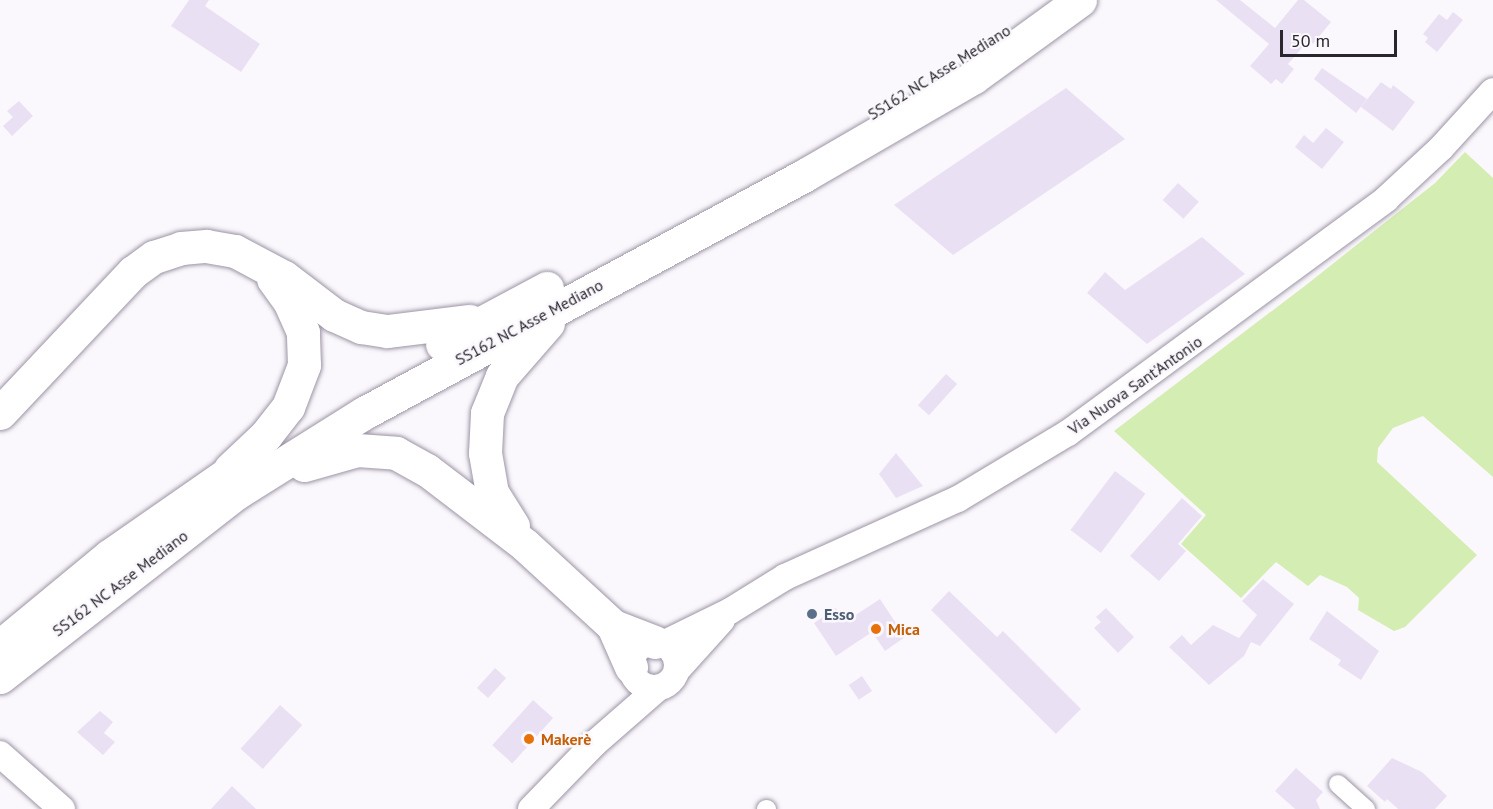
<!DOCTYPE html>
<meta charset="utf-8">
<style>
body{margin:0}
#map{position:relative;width:1493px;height:809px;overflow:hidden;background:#faf8fc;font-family:"PT Sans",sans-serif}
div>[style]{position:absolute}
.green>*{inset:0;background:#d4edb2}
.building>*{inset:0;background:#eae0f4;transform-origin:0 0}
.roads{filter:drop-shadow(0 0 2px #9d94a6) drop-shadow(0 0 2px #9d94a6)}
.street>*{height:18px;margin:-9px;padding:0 9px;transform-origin:9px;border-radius:9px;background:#fff}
.secondary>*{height:26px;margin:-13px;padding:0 13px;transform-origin:13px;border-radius:13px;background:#fff}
.secondary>.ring{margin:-13px;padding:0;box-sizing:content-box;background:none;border:26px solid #fff;border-radius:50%}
.highway>*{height:33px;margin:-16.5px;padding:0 16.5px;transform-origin:16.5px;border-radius:16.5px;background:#fff}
.dots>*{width:16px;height:16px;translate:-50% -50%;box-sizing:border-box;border:3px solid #faf8fc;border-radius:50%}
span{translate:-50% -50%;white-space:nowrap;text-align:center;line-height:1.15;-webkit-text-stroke:5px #faf8fc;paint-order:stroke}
.street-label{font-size:16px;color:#2a262e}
.service-label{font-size:16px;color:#4e5e75;font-weight:700}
.left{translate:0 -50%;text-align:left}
.food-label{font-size:16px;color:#c56008;font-weight:700}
.scale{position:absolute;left:1280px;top:30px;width:117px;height:27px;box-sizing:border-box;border:3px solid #2a262e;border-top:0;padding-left:8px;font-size:18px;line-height:21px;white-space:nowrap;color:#2a262e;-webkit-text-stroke:4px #faf8fc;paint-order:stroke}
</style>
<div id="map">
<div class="green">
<i style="clip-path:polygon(1465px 152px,1493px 178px,1493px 477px,1423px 416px,1393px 428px,1378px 448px,1377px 462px,1477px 555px,1405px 627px,1394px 631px,1358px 610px,1359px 598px,1347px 587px,1320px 575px,1308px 586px,1276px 562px,1241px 598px,1181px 544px,1206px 515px,1114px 431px,1306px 285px,1435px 183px)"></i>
</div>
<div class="building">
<i style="clip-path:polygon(189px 0,209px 0,205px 6px,260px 44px,241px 72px,171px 26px)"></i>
<i style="clip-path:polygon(1216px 0,1240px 0,1275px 28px,1298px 0,1304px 0,1331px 22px,1313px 44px,1309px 40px,1288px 64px,1294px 69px,1282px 84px,1276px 79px,1271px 84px,1250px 66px,1269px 44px)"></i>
<i style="clip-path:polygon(1453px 12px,1463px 20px,1437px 52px,1425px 42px,1428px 38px,1423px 34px,1439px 14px,1447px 20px)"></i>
<i style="clip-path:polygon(1322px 68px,1367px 99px,1356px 113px,1314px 79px)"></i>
<i style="clip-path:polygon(1381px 82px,1391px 89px,1393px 85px,1415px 102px,1393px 131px,1361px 107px)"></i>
<i style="clip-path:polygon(1066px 88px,1125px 139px,953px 255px,894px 205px)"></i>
<i style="clip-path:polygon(19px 101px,33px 116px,12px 136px,3px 126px,13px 117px,7px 111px)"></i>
<i style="clip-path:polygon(1326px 128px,1344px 142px,1322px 169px,1295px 147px,1304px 135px,1313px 143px)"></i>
<i style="left:1178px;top:183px;width:28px;height:23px;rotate:42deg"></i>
<i style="clip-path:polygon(1202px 237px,1245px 274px,1147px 344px,1087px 293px,1105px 272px,1125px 290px)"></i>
<i style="left:946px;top:374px;width:15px;height:42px;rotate:42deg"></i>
<i style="clip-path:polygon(896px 453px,923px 486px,896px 498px,879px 474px)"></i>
<i style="left:1115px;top:471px;width:38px;height:74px;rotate:37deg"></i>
<i style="clip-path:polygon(1182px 498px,1202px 516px,1178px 544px,1186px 551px,1159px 581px,1130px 556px)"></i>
<i style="clip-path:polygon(1263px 579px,1294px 604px,1260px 646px,1251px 642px,1244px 656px,1209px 685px,1169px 647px,1182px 635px,1191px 645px,1213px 625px,1239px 638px,1257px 615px,1242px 601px)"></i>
<i style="clip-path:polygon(949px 591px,997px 637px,1003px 631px,1081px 709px,1056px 734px,931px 610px)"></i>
<i style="clip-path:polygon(880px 599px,905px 637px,885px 651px,872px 632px,836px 656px,814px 623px,836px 608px,845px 622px)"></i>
<i style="clip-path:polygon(1106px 608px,1134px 637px,1118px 653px,1094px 628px,1101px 622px,1096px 617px)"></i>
<i style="clip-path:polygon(1327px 611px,1379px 651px,1361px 680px,1338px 665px,1341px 660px,1309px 639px)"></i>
<i style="left:495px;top:668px;width:15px;height:27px;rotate:42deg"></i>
<i style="left:862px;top:676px;width:18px;height:16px;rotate:56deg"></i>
<i style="left:533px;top:700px;width:27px;height:61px;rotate:42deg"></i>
<i style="left:280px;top:705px;width:30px;height:59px;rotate:42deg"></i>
<i style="clip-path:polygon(100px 711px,113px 722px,104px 733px,115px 742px,103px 755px,77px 732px)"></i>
<i style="clip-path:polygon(1392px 758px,1422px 772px,1447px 796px,1435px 809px,1398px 809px,1387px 799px,1385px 802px,1367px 786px)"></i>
<i style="clip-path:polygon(1296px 768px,1323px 792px,1316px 800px,1320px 809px,1295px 809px,1275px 791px)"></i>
<i style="clip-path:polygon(232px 786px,256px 809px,211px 809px)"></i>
</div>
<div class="roads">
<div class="street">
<i style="left:1338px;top:784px;width:38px;rotate:42deg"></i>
<i style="left:766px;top:809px;width:1px"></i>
</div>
<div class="secondary">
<i class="ring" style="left:631px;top:642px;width:20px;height:20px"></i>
<i style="left:663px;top:644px;width:75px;rotate:-26.2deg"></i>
<i style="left:730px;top:611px;width:65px;rotate:-31.7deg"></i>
<i style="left:785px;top:577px;width:190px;rotate:-24.3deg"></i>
<i style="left:958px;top:499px;width:128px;rotate:-31deg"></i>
<i style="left:1068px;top:433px;width:395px;rotate:-36.3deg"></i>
<i style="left:1386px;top:199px;width:75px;rotate:-42.8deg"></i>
<i style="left:1441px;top:148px;width:77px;rotate:-47.6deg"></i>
<i style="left:677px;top:670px;width:67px;rotate:-48deg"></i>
<i style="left:0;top:754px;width:83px;rotate:41.6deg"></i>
<i style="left:531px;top:809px;width:91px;rotate:-45.9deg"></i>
<i style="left:594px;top:744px;width:84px;rotate:-41.1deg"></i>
</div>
<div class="highway">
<i style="left:442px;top:344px;width:119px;rotate:-28.1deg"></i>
<i style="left:0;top:413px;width:194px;rotate:-46.7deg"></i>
<i style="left:133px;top:272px;width:26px;rotate:-36deg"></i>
<i style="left:154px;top:257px;width:28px;rotate:-18deg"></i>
<i style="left:181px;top:248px;width:25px;rotate:-5deg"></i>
<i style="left:206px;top:246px;width:29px;rotate:10deg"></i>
<i style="left:235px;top:251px;width:55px;rotate:28deg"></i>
<i style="left:284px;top:277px;width:63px;rotate:37.2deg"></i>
<i style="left:334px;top:315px;width:30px;rotate:24deg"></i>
<i style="left:361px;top:327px;width:26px;rotate:9deg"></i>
<i style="left:387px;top:331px;width:83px;rotate:-7deg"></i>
<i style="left:304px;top:465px;width:55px;rotate:-15.8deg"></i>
<i style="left:357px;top:450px;width:39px;rotate:4deg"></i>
<i style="left:396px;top:453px;width:35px;rotate:29deg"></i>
<i style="left:427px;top:470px;width:123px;rotate:37.4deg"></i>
<i style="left:525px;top:545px;width:120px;rotate:42.6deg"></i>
<i style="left:613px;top:626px;width:45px;rotate:66.3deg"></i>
<i style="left:230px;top:469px;width:50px;rotate:-43.4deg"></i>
<i style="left:266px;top:435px;width:36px;rotate:-52deg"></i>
<i style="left:288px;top:407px;width:45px;rotate:-69.1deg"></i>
<i style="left:304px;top:365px;width:33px;rotate:-92deg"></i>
<i style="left:303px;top:332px;width:34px;rotate:-114deg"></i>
<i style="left:289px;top:301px;width:27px;rotate:-126deg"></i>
<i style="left:513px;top:526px;width:39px;rotate:-122deg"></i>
<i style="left:492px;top:493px;width:41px;rotate:-99.9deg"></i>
<i style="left:485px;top:453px;width:40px;rotate:-87.1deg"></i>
<i style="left:487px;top:413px;width:40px;rotate:-68deg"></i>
<i style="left:502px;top:376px;width:70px;rotate:-49deg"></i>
<i style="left:613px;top:626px;width:45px;rotate:20.9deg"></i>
<i style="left:0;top:646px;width:141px;rotate:-39.5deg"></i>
<i style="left:109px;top:556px;width:172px;rotate:-34.8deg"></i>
<i style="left:0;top:677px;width:301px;rotate:-37.9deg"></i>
<i style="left:238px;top:492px;width:149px;rotate:-32.1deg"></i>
<i style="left:364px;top:413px;width:501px;rotate:-28.35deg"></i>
<i style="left:805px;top:175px;width:195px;rotate:-30.1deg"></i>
<i style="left:974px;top:77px;width:131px;rotate:-36deg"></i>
</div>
</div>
<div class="dots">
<i style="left:812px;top:614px;background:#5c6f8a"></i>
<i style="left:876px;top:629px;background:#e8710a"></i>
<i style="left:529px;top:739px;background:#e8710a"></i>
</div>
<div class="street-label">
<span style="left:939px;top:72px;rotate:-32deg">SS162 NC Asse Mediano</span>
<span style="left:529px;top:322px;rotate:-28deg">SS162 NC Asse Mediano</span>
<span style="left:1135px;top:385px;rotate:-35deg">Via Nuova Sant'Antonio</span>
<span style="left:120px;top:583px;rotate:-37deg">SS162 NC Asse Mediano</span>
</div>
<div class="service-label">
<span class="left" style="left:824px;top:614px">Esso</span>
</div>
<div class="food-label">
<span class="left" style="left:888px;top:629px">Mica</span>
<span class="left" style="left:541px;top:739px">Makerè</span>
</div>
<div class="scale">50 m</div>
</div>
